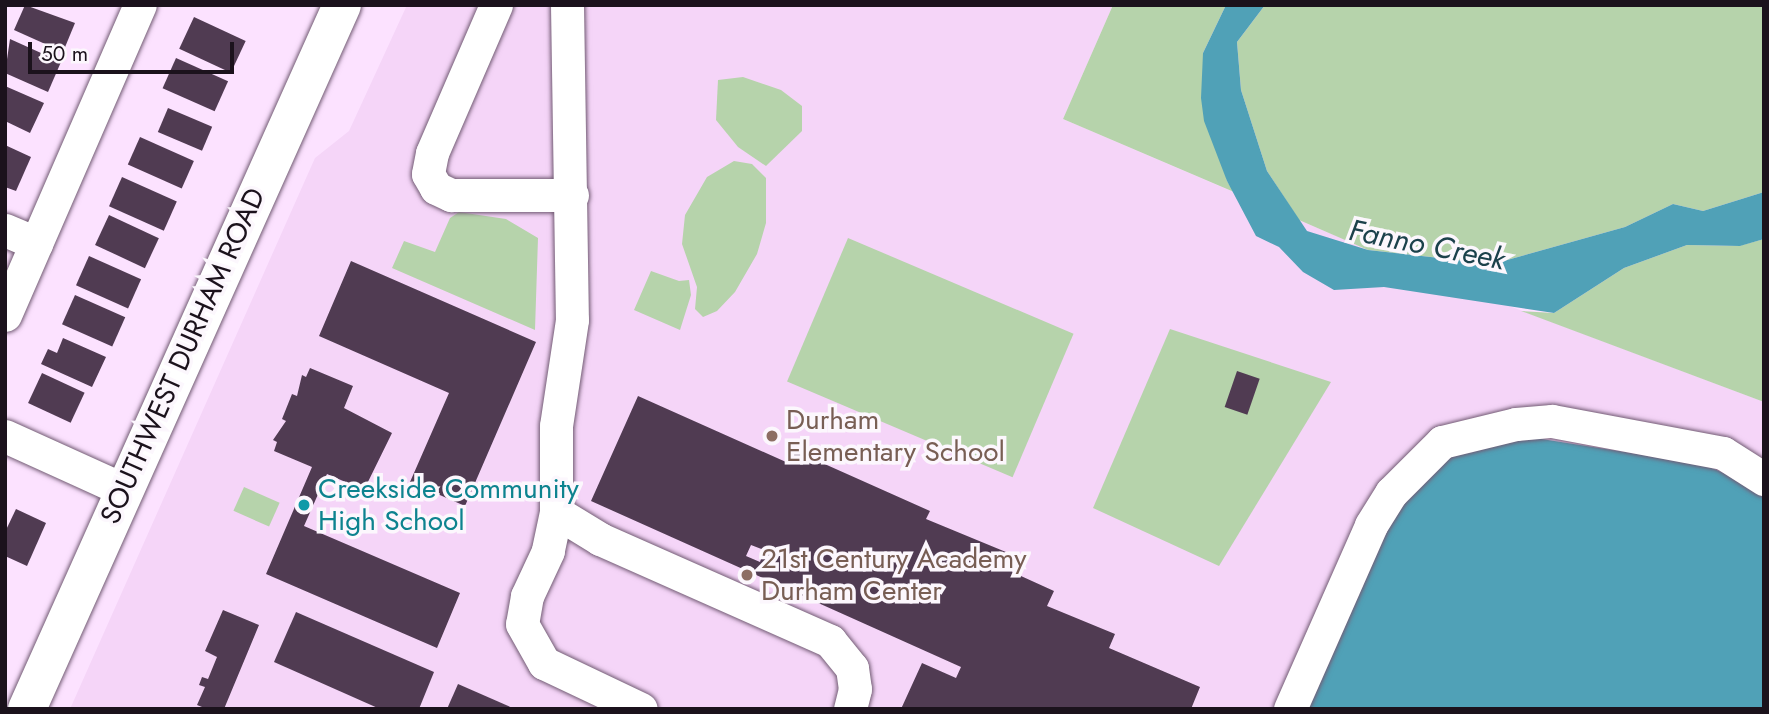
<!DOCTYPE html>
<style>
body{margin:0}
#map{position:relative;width:1769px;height:714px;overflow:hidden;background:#fce2ff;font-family:Jost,sans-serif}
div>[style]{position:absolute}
.built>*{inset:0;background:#f5d5f8}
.green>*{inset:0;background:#b6d3ab;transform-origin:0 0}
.water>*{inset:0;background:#50a1b7}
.building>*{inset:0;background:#503b52;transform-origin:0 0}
.roads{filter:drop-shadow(0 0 2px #725b74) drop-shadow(0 0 2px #725b74)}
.minor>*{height:33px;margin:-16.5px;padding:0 16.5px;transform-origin:16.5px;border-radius:16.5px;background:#fff}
.major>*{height:38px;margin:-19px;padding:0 19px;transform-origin:19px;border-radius:19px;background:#fff}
.dots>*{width:19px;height:19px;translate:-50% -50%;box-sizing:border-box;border:4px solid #fcf7fd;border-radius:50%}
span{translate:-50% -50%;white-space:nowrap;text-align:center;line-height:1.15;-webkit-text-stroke:7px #fcf7fd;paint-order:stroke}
.street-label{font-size:28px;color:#1b121c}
.education-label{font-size:28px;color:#785e54}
.left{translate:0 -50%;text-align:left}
.culture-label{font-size:28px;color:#0d838f}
.water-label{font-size:30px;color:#1b414b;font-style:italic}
.frame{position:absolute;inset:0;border:7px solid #1b121c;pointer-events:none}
.scale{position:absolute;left:28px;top:42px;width:206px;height:32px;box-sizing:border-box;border:4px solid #1b121c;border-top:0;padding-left:9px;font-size:21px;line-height:24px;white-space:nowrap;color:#1b121c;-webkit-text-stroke:5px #fcf7fd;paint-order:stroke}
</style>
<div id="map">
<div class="built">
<i style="clip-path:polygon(407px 5px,1113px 5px,1063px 119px,1425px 274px,1764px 402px,1764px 709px,70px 709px,315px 158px,349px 131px)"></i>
</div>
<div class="green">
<i style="clip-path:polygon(1113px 5px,1226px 5px,1203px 53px,1227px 181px,1234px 192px,1063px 119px)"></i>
<i style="clip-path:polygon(1265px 5px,1764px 5px,1764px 192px,1703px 211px,1673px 204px,1625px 227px,1493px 264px,1368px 250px,1299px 220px,1267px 171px,1241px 90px,1237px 42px)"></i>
<i style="clip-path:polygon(743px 77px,781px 90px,802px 106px,802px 131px,766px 166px,738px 147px,716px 120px,718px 80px)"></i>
<i style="clip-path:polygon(734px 161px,752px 164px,766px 178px,766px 223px,757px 254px,735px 292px,717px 311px,703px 317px,695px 309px,697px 287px,682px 244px,685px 215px,707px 177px)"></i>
<i style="clip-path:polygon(459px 212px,506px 219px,538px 238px,535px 330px,392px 268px,404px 241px,435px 252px,450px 218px)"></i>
<i style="left:848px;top:238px;width:245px;height:156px;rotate:23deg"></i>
<i style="clip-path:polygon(1764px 239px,1764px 402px,1521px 311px,1554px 313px,1624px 268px,1687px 245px,1739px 246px)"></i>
<i style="clip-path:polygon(651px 271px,679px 281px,689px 280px,691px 295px,680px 330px,634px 310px)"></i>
<i style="clip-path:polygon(1170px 329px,1331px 382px,1219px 566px,1093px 508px)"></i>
<i style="left:244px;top:487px;width:39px;height:26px;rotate:24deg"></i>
</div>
<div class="water">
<i style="clip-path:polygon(1226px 5px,1265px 5px,1237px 42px,1241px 90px,1267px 171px,1307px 231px,1368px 250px,1493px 264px,1625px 227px,1673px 204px,1703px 211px,1764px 192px,1764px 239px,1740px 246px,1687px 245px,1624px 268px,1554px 313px,1384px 287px,1334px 290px,1303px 272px,1279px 247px,1256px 236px,1227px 181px,1204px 121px,1201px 98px,1203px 53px)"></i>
<i style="clip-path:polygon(1523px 436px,1702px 464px,1755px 486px,1764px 500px,1764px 709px,1304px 709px,1398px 504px,1444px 457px)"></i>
</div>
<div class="building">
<i style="clip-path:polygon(25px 5px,75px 23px,63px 52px,14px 30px)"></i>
<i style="left:194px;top:17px;width:57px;height:35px;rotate:25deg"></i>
<i style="clip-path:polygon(10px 39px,61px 62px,48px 92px,5px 73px)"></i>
<i style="left:176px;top:58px;width:57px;height:33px;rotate:24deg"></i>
<i style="clip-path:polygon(5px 86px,44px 103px,30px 133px,5px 121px)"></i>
<i style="left:168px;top:108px;width:48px;height:26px;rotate:23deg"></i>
<i style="left:140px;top:137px;width:59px;height:30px;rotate:24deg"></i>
<i style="clip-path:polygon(5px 145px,31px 157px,16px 191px,5px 187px)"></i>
<i style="left:122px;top:177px;width:60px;height:32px;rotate:24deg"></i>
<i style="left:109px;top:215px;width:55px;height:33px;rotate:25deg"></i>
<i style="left:89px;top:256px;width:57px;height:32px;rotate:24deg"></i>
<i style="clip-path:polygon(351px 261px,536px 342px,465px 506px,410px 482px,449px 393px,319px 336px)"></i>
<i style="left:75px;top:295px;width:55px;height:32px;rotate:24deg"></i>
<i style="clip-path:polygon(63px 338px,106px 357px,92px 387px,41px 364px,48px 349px,57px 353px)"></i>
<i style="clip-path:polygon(310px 368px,353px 386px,344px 408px,392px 433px,364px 490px,327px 474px,304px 526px,460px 593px,437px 648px,266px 574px,312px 467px,274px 451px,277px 442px,273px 440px,286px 421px,282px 419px,292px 394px,297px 396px,302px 375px,306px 377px)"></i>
<i style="left:1237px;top:371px;width:24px;height:38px;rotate:19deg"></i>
<i style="left:42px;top:373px;width:47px;height:33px;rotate:25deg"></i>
<i style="clip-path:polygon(evenodd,638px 396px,786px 462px,791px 449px,930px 511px,926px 519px,1018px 557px,1012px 572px,1054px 591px,1047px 606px,1115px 634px,1109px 648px,1200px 687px,1191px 709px,901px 709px,922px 663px,956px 678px,961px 667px,591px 501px,638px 396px,751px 545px,764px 550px,760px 562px,746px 556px,751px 545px)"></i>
<i style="clip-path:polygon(16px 509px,46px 523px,27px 566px,5px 556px,5px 532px)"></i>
<i style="clip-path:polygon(223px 610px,259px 625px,224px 709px,207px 709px,197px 705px,205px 687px,199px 685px,202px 677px,208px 679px,217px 657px,205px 651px)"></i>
<i style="clip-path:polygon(296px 612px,434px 672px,419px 709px,380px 709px,274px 662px)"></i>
<i style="clip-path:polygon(458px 684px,515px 709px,447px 709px)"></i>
</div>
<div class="roads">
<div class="minor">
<i style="left:496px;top:5px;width:161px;rotate:113.4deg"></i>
<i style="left:432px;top:153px;width:21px;rotate:101deg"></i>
<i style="left:428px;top:174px;width:16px;rotate:60deg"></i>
<i style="left:436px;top:188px;width:17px;rotate:25deg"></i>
<i style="left:451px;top:195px;width:121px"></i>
<i style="left:567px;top:5px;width:315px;rotate:89.1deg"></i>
<i style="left:572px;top:320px;width:107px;rotate:98.6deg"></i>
<i style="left:556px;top:426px;width:86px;rotate:90deg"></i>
<i style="left:556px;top:512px;width:40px;rotate:102deg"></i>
<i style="left:548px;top:551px;width:50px;rotate:115deg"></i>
<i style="left:527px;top:596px;width:28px;rotate:100deg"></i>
<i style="left:522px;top:624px;width:45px;rotate:60.6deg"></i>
<i style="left:544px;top:663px;width:107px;rotate:25.4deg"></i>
<i style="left:5px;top:230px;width:34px;rotate:23deg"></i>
<i style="left:5px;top:315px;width:338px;rotate:-66.5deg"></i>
<i style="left:5px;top:436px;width:128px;rotate:24.4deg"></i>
<i style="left:556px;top:512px;width:52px;rotate:31.5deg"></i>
<i style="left:600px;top:539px;width:252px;rotate:23.9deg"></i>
<i style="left:830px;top:641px;width:35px;rotate:51deg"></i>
<i style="left:852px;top:668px;width:21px;rotate:82deg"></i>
<i style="left:855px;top:689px;width:21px;rotate:104deg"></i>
<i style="left:1290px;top:709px;width:201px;rotate:-66.2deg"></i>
<i style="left:1371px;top:525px;width:38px;rotate:-58deg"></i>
<i style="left:1391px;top:493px;width:72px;rotate:-45deg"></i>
<i style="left:1442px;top:442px;width:76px;rotate:-13.7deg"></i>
<i style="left:1516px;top:424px;width:36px;rotate:-5deg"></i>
<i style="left:1552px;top:421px;width:174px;rotate:10.6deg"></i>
<i style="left:1723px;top:453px;width:49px;rotate:32.4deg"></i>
</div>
<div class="major">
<i style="left:27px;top:709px;width:771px;rotate:-65.89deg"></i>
</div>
</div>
<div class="dots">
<i style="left:772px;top:436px;background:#8d6e63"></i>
<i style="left:304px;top:505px;background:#0f9aa8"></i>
<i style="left:747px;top:575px;background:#8d6e63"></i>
</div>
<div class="street-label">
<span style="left:183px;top:356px;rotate:-66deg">SOUTHWEST DURHAM ROAD</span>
</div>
<div class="education-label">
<span class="left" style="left:786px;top:436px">Durham<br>Elementary School</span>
<span class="left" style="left:761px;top:575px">21st Century Academy<br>Durham Center</span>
</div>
<div class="culture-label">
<span class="left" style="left:318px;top:505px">Creekside Community<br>High School</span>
</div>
<div class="water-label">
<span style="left:1427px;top:245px;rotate:11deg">Fanno Creek</span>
</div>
<div class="frame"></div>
<div class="scale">50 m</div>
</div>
